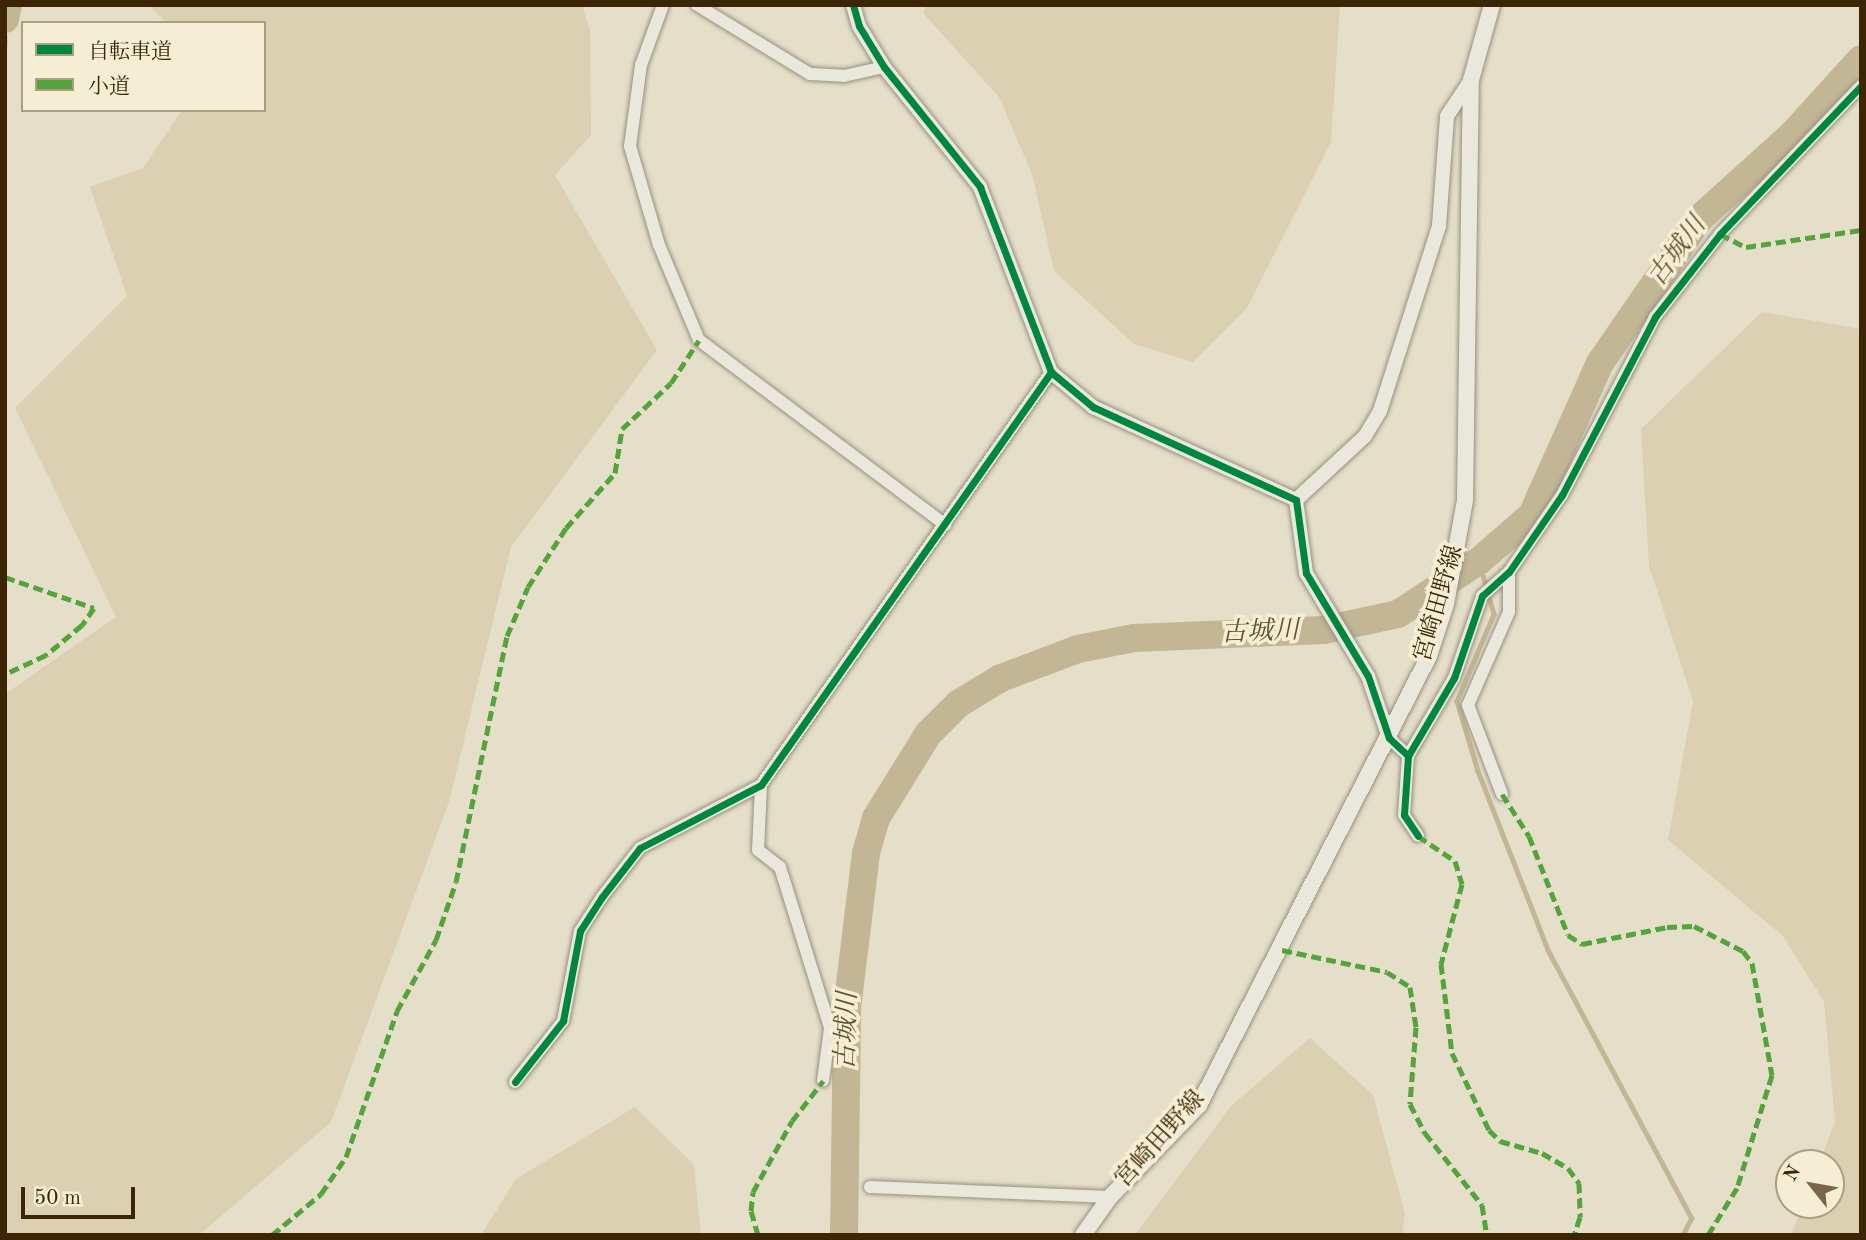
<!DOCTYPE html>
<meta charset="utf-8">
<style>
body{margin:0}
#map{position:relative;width:1866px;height:1240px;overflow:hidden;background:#e5dfc9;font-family:"Old Standard TT","Noto Serif JP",serif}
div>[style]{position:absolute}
.green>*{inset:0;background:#dbd0b1}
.stream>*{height:4.5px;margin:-2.25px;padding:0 2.25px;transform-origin:2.25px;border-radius:2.25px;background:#c2b694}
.river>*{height:28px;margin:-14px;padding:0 14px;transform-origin:14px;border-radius:14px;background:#c2b694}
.roads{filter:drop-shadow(0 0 2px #979080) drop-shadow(0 0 2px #979080)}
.minor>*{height:12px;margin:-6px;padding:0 6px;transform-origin:6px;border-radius:6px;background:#eae7dc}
.tertiary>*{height:14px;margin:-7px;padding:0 7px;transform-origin:7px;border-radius:7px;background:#eae7dc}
.secondary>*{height:16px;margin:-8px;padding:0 8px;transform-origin:8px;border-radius:8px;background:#eae7dc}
.quiet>*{height:5px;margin-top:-2.5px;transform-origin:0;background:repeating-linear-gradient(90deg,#54a33d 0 10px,transparent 0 15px)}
.cycleway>*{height:7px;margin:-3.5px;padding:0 3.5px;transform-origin:3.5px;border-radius:3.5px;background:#00873e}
span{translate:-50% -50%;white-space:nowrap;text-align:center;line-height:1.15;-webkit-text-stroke:7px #f6eed4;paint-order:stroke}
.street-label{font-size:24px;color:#3c2504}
.water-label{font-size:26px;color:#66512f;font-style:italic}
.frame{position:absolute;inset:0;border:7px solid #3c2504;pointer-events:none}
.legend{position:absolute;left:21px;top:21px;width:245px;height:91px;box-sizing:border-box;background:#f6eed4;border:2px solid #ac9e81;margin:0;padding:9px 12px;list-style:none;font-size:21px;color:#3c2504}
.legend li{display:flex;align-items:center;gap:14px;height:35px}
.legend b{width:35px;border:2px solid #ac9e81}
.north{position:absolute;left:1775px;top:1149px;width:70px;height:70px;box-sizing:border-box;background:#f6eed4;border:2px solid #ac9e81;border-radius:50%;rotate:301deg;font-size:19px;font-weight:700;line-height:28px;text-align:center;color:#3c2504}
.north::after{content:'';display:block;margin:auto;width:24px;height:32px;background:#776649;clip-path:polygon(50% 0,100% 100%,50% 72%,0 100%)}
.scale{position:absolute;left:21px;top:1187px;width:114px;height:32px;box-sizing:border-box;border:4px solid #3c2504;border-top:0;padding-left:9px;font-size:21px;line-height:24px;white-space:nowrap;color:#3c2504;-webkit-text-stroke:5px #f6eed4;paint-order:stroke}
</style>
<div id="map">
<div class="green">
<i style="clip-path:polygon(148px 5px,582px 5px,590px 30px,591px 135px,555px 175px,657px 350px,511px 547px,449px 802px,331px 1122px,199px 1235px,5px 1235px,5px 694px,116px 617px,15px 408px,127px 296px,90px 187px,143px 168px,182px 110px,264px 110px,264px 23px,167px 23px)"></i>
<i style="clip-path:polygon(927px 5px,1340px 5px,1331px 142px,1247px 308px,1193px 362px,1134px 344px,1054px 271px,1032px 174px,999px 97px,923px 13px)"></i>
<i style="clip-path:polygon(1762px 312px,1861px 329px,1861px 1235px,1791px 1235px,1803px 1205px,1831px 1205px,1831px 1163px,1819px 1163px,1835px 1122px,1824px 1002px,1783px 936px,1668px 840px,1693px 701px,1649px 566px,1641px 429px)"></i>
<i style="clip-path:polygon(1310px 1038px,1373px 1095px,1405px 1214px,1402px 1235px,1135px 1235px,1231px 1106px)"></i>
<i style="clip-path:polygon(635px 1107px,694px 1165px,701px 1235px,481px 1235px,516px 1179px)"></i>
</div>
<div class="stream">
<i style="left:5px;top:36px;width:9px;rotate:90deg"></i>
<i style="left:1479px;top:561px;width:55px;rotate:74.2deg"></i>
<i style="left:1494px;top:614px;width:95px;rotate:113deg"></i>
<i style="left:1457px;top:701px;width:73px;rotate:73.3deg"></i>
<i style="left:1478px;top:771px;width:192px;rotate:68.6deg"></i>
<i style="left:1548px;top:950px;width:304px;rotate:61.8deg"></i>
<i style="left:1692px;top:1218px;width:19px;rotate:118deg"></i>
</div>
<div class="river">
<i style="left:5px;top:19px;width:14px;rotate:-78deg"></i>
<i style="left:844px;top:1235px;width:227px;rotate:-89.2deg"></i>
<i style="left:847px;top:1008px;width:156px;rotate:-83deg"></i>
<i style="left:866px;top:853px;width:36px;rotate:-74deg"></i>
<i style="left:876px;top:818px;width:99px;rotate:-58.2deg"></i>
<i style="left:928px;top:734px;width:42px;rotate:-45deg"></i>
<i style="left:958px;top:704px;width:50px;rotate:-31.2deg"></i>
<i style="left:1001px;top:678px;width:82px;rotate:-20.6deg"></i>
<i style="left:1078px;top:649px;width:57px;rotate:-11.1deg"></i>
<i style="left:1134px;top:638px;width:190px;rotate:-2.4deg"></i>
<i style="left:1324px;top:630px;width:76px;rotate:-12.2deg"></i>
<i style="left:1398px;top:614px;width:97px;rotate:-33.2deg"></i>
<i style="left:1479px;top:561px;width:70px;rotate:-41deg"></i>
<i style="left:1532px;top:515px;width:167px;rotate:-65.9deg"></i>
<i style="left:1600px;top:363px;width:176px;rotate:-55.4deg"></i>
<i style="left:1700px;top:218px;width:125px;rotate:-42.1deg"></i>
<i style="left:1793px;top:134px;width:101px;rotate:-47.8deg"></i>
</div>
<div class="roads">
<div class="minor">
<i style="left:663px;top:5px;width:64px;rotate:110.1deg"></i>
<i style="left:641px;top:65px;width:82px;rotate:97.7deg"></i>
<i style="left:630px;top:146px;width:103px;rotate:73.7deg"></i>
<i style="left:659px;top:245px;width:103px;rotate:67.2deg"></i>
<i style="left:699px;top:340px;width:308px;rotate:36.9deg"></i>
<i style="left:697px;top:5px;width:132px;rotate:31.4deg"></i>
<i style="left:810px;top:74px;width:34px;rotate:3deg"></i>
<i style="left:844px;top:76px;width:41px;rotate:-12.7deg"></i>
<i style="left:1389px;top:738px;width:26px;rotate:43deg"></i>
<i style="left:1408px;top:756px;width:59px;rotate:93.9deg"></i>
<i style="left:1404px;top:815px;width:25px;rotate:56deg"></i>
<i style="left:1408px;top:756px;width:91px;rotate:-59.5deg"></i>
<i style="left:1454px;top:678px;width:87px;rotate:-71.1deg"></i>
<i style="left:1482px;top:596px;width:36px;rotate:-42deg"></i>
<i style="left:1509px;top:572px;width:93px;rotate:-55.5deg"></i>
<i style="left:1562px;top:495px;width:201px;rotate:-62.4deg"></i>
<i style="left:1655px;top:317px;width:105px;rotate:-51.9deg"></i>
<i style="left:1720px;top:234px;width:204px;rotate:-46.4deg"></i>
<i style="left:761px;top:785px;width:65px;rotate:92.6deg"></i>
<i style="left:758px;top:850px;width:28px;rotate:38deg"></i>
<i style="left:780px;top:867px;width:169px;rotate:72.7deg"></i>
<i style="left:830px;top:1028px;width:53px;rotate:97.5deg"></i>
<i style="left:1502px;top:794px;width:95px;rotate:-110.9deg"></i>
<i style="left:1468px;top:705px;width:102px;rotate:-66.2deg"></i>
<i style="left:1509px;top:612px;width:40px;rotate:-90deg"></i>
<i style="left:515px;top:1082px;width:78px;rotate:-51.8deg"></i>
<i style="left:563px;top:1021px;width:92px;rotate:-79.3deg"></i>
<i style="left:580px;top:931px;width:40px;rotate:-57.1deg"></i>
<i style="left:602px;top:897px;width:62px;rotate:-52.2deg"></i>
<i style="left:640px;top:848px;width:136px;rotate:-27.5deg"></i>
<i style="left:761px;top:785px;width:505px;rotate:-54.92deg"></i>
<i style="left:870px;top:1187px;width:240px;rotate:2.4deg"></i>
</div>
<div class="tertiary">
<i style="left:853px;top:5px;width:22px;rotate:74deg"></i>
<i style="left:859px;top:26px;width:48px;rotate:58.6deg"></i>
<i style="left:884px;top:67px;width:154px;rotate:51.3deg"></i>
<i style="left:980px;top:187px;width:198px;rotate:69deg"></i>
<i style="left:1051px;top:372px;width:55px;rotate:39.8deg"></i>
<i style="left:1093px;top:407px;width:223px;rotate:24.6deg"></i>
<i style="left:1296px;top:500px;width:74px;rotate:82.2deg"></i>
<i style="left:1306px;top:573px;width:120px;rotate:59deg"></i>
<i style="left:1368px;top:676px;width:65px;rotate:71.3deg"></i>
<i style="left:1296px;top:500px;width:94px;rotate:-42.8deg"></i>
<i style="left:1365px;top:436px;width:29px;rotate:-59deg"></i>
<i style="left:1380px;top:411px;width:194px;rotate:-72.3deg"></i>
<i style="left:1439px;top:226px;width:110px;rotate:-85.8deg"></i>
<i style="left:1447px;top:116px;width:43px;rotate:-56.3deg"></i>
</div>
<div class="secondary">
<i style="left:1083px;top:1235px;width:47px;rotate:-54.6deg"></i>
<i style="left:1110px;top:1197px;width:128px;rotate:-45.9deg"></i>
<i style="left:1199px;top:1105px;width:504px;rotate:-62.88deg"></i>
<i style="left:1429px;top:656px;width:55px;rotate:-71.9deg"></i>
<i style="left:1446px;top:604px;width:106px;rotate:-79.6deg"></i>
<i style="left:1465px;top:500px;width:420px;rotate:-89.2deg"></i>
<i style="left:1471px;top:80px;width:78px;rotate:-74.4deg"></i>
</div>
</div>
<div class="quiet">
<i style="left:1720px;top:234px;width:29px;rotate:27deg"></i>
<i style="left:1746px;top:247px;width:116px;rotate:-8.4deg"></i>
<i style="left:5px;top:577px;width:94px;rotate:19.2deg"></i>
<i style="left:94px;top:608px;width:21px;rotate:125deg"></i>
<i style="left:82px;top:625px;width:47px;rotate:140.2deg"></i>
<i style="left:46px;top:655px;width:45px;rotate:155.1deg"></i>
<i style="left:1502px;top:794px;width:50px;rotate:57.3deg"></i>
<i style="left:1529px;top:836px;width:106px;rotate:68.5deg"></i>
<i style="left:1568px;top:935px;width:17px;rotate:33deg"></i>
<i style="left:1582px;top:944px;width:87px;rotate:-11.3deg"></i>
<i style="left:1667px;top:927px;width:27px;rotate:-2deg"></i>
<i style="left:1694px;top:926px;width:55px;rotate:27deg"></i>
<i style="left:1743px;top:951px;width:15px;rotate:53deg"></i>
<i style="left:1752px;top:963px;width:114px;rotate:79.9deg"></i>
<i style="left:1772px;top:1075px;width:118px;rotate:107.2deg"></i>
<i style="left:1737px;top:1188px;width:55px;rotate:121.7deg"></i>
<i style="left:1418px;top:836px;width:45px;rotate:34deg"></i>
<i style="left:1455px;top:861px;width:24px;rotate:73deg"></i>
<i style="left:1462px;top:884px;width:83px;rotate:104.7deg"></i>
<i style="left:1441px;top:964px;width:90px;rotate:83deg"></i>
<i style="left:1452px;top:1053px;width:85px;rotate:64.3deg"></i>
<i style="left:1489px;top:1130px;width:16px;rotate:45deg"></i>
<i style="left:1500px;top:1141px;width:44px;rotate:15.9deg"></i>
<i style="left:1542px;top:1153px;width:30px;rotate:30deg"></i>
<i style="left:1568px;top:1168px;width:19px;rotate:54deg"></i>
<i style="left:1579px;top:1183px;width:34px;rotate:88deg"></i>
<i style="left:1580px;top:1217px;width:19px;rotate:108deg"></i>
<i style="left:1282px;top:950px;width:107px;rotate:11.8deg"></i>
<i style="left:1387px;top:972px;width:27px;rotate:33deg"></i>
<i style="left:1410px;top:987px;width:40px;rotate:81.5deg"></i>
<i style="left:1416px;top:1027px;width:77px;rotate:94.5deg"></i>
<i style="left:1410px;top:1104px;width:33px;rotate:63deg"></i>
<i style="left:1425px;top:1133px;width:92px;rotate:51.6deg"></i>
<i style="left:1482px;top:1205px;width:30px;rotate:81deg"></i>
<i style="left:272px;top:1235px;width:64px;rotate:-39.9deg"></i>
<i style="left:321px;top:1194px;width:45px;rotate:-56deg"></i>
<i style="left:346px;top:1157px;width:155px;rotate:-70.7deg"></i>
<i style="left:397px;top:1011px;width:81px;rotate:-61.2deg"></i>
<i style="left:436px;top:940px;width:61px;rotate:-71deg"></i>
<i style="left:456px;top:882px;width:251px;rotate:-78.3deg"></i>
<i style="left:507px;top:636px;width:53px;rotate:-66.8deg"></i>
<i style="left:528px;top:587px;width:70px;rotate:-57.2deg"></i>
<i style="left:566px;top:528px;width:74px;rotate:-48.3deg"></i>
<i style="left:615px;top:473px;width:45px;rotate:-81deg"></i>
<i style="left:622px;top:429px;width:67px;rotate:-43.2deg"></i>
<i style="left:671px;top:383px;width:51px;rotate:-56.9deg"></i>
<i style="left:758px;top:1235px;width:25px;rotate:-106deg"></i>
<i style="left:751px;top:1211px;width:19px;rotate:-84deg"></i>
<i style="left:753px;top:1192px;width:81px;rotate:-61.2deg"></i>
<i style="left:792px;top:1121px;width:51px;rotate:-52.2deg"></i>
</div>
<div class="cycleway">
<i style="left:853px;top:5px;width:22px;rotate:74deg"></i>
<i style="left:859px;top:26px;width:48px;rotate:58.6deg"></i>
<i style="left:884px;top:67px;width:154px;rotate:51.3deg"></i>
<i style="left:980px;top:187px;width:198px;rotate:69deg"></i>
<i style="left:1051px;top:372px;width:55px;rotate:39.8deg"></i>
<i style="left:1093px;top:407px;width:223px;rotate:24.6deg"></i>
<i style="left:1296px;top:500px;width:74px;rotate:82.2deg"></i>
<i style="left:1306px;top:573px;width:120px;rotate:59deg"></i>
<i style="left:1368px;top:676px;width:65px;rotate:71.3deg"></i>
<i style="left:1389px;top:738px;width:26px;rotate:43deg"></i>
<i style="left:1408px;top:756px;width:59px;rotate:93.9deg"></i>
<i style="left:1404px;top:815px;width:25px;rotate:56deg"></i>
<i style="left:1408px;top:756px;width:91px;rotate:-59.5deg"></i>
<i style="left:1454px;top:678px;width:87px;rotate:-71.1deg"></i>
<i style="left:1482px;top:596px;width:36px;rotate:-42deg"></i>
<i style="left:1509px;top:572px;width:93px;rotate:-55.5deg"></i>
<i style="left:1562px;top:495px;width:201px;rotate:-62.4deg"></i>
<i style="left:1655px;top:317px;width:105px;rotate:-51.9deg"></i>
<i style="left:1720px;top:234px;width:204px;rotate:-46.4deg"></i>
<i style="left:515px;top:1082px;width:78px;rotate:-51.8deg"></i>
<i style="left:563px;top:1021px;width:92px;rotate:-79.3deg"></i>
<i style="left:580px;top:931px;width:40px;rotate:-57.1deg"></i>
<i style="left:602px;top:897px;width:62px;rotate:-52.2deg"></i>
<i style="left:640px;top:848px;width:136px;rotate:-27.5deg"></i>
<i style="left:761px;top:785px;width:505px;rotate:-54.92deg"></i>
</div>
<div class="street-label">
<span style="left:1440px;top:604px;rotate:-74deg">宮崎田野線</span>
<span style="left:1161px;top:1140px;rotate:-48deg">宮崎田野線</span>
</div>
<div class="water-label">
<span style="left:1678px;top:252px;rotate:-54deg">古城川</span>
<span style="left:1260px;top:633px;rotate:-2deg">古城川</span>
<span style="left:848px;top:1031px;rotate:-88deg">古城川</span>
</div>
<div class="frame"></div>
<ul class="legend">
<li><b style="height:9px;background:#00873e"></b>自転車道</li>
<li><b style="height:9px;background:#54a33d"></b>小道</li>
</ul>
<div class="north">N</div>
<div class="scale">50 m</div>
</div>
